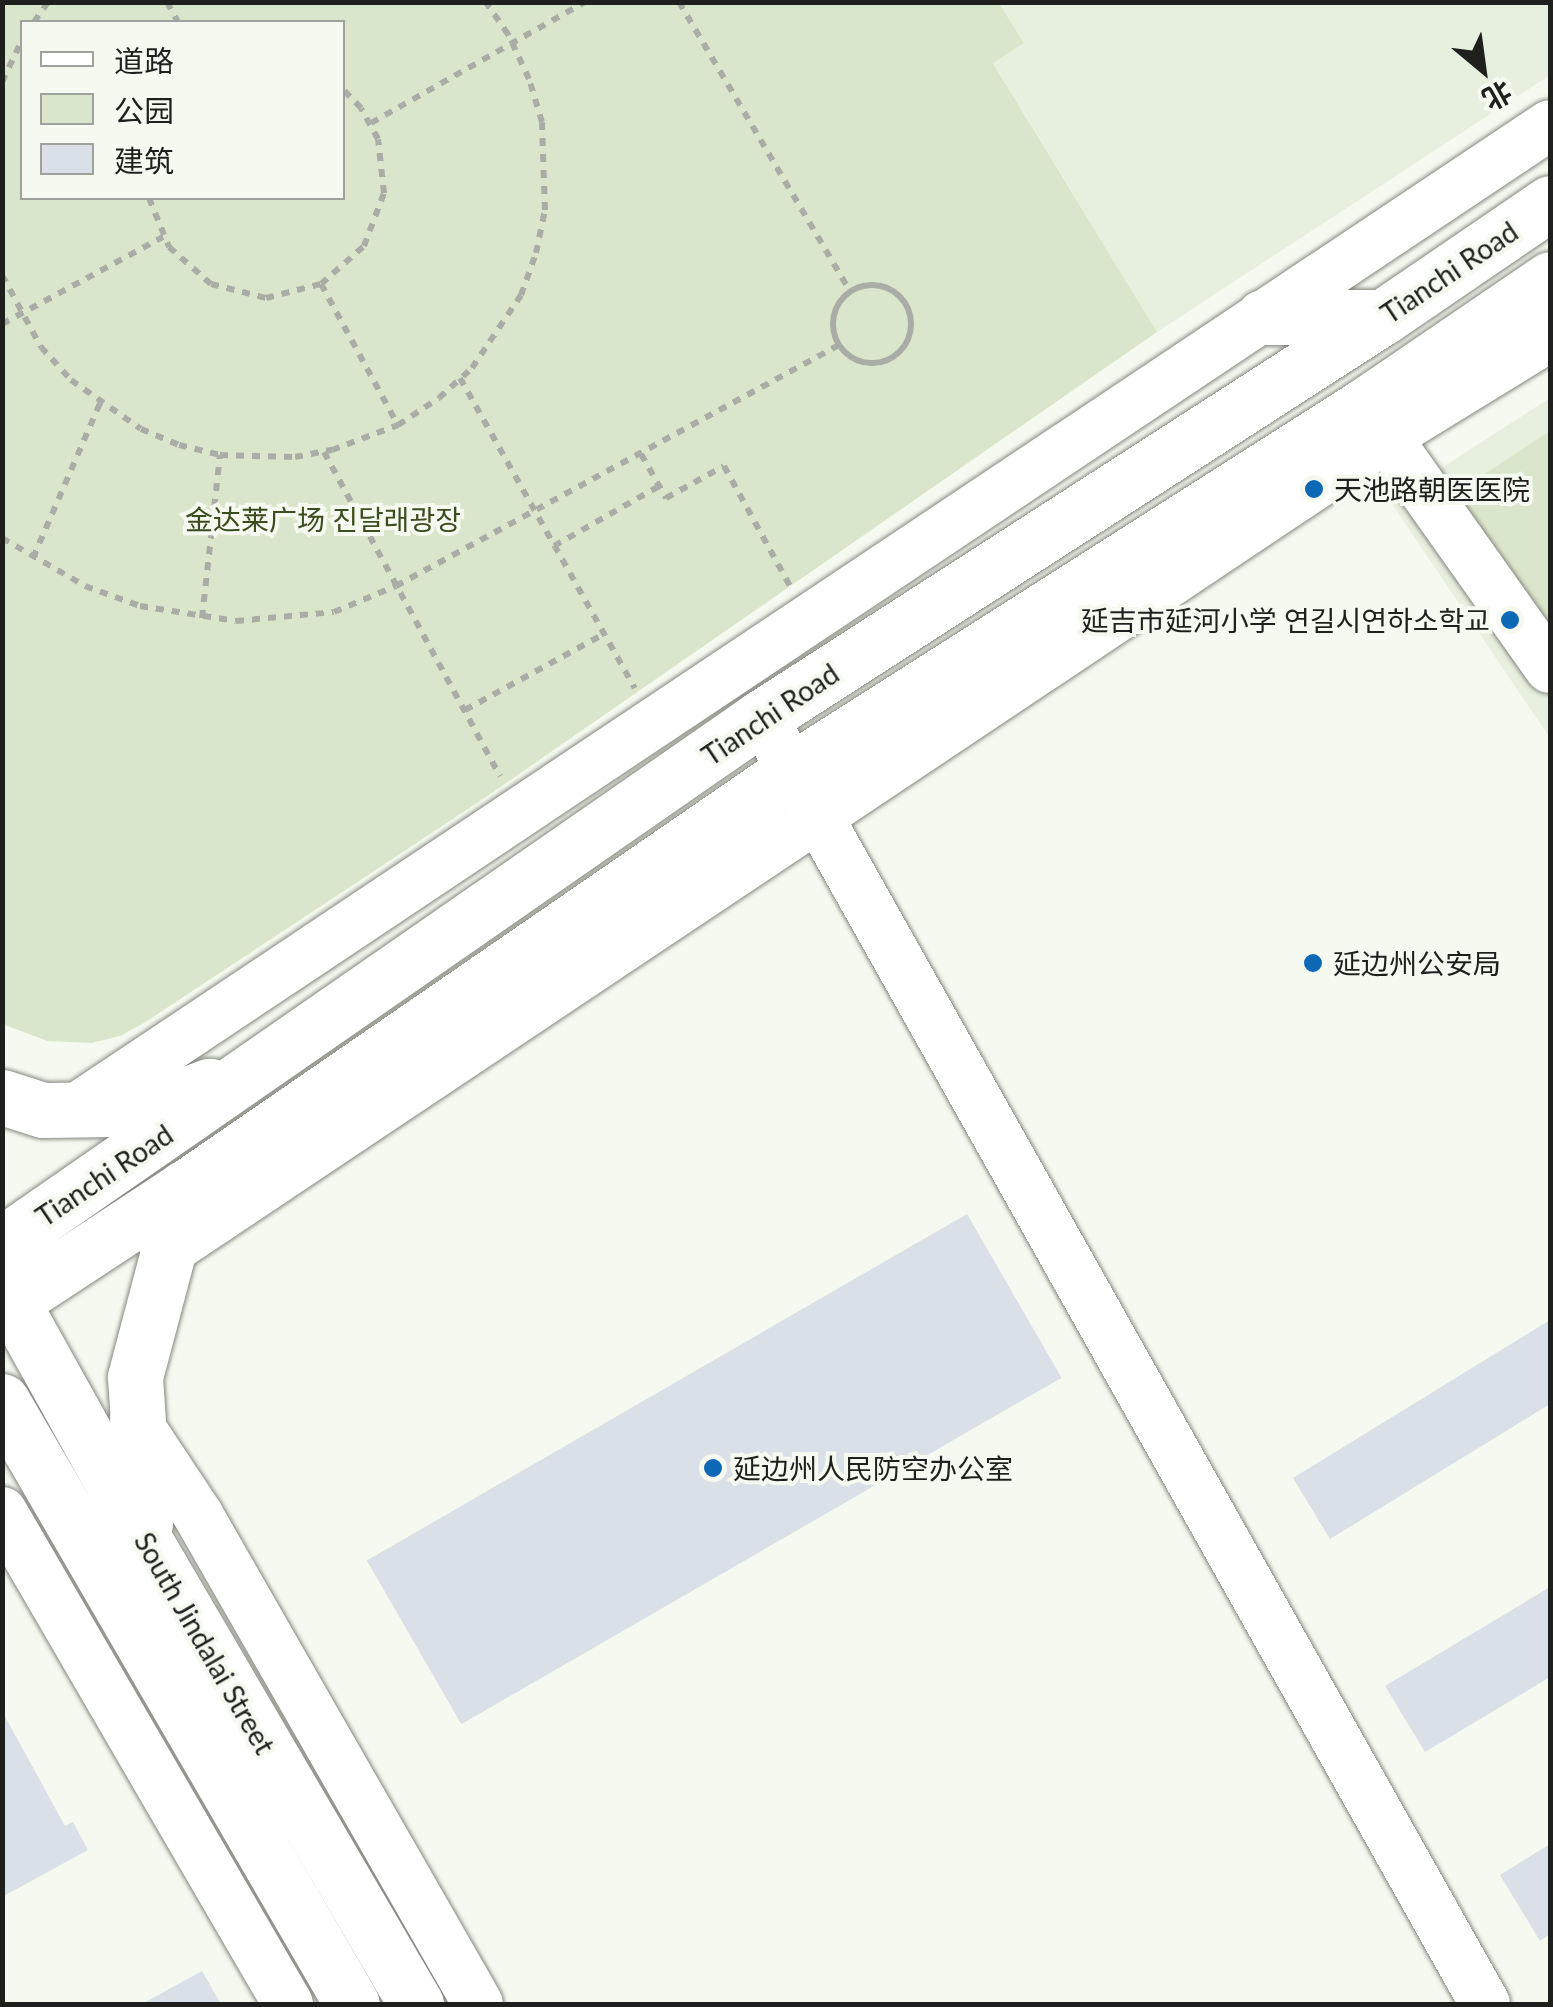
<!DOCTYPE html>
<meta charset="utf-8">
<style>
body{margin:0}
#map{position:relative;width:1553px;height:2007px;overflow:hidden;background:#f5f9f0;font-family:Lato,"Noto Sans SC","Noto Sans KR",sans-serif}
div>[style]{position:absolute}
.built>*{inset:0;background:#e7efdf}
.green>*{inset:0;background:#dae6cb}
.building>*{inset:0;background:#d9e0e7;transform-origin:0 0}
.path>*{height:6px;margin-top:-3px;transform-origin:0;background:repeating-linear-gradient(90deg,#aaada6 0 8px,transparent 0 16px)}
.path>.ring{margin:-3px;padding:0;box-sizing:content-box;background:none;border:6px solid #aaada6;border-radius:50%}
.roads{filter:drop-shadow(0 0 2px #83877f) drop-shadow(0 0 2px #83877f)}
.minor>*{height:50px;margin:-25px;padding:0 25px;transform-origin:25px;border-radius:25px;background:#fff}
.major>*{height:55px;margin:-27.5px;padding:0 27.5px;transform-origin:27.5px;border-radius:27.5px;background:#fff}
.dots>*{width:28px;height:28px;translate:-50% -50%;box-sizing:border-box;border:5px solid #f5f9f0;border-radius:50%}
span{translate:-50% -50%;white-space:nowrap;text-align:center;line-height:1.15;-webkit-text-stroke:8px #f5f9f0;paint-order:stroke}
.street-label{font-size:28px;color:#1f201d}
.poi-label{font-size:28px;color:#1f201d}
.left{translate:0 -50%;text-align:left}
.right{translate:-100% -50%;text-align:right}
.park-label{font-size:28px;color:#3b4d20}
.frame{position:absolute;inset:0;border:5px solid #1f201d;pointer-events:none}
.legend{position:absolute;left:20px;top:20px;width:325px;height:180px;box-sizing:border-box;background:#f5f9f0;border:2px solid #9fa29c;margin:0;padding:12px 18px;list-style:none;font-size:30px;color:#1f201d}
.legend li{display:flex;align-items:center;gap:20px;height:50px}
.legend b{width:50px;border:2px solid #9fa29c}
.north{position:absolute;left:1433px;top:20px;width:100px;height:100px;-webkit-text-stroke:8px #f5f9f0;paint-order:stroke;rotate:151deg;font-size:28px;font-weight:700;line-height:40px;text-align:center;color:#1f201d}
.north::after{content:'';display:block;margin:auto;width:35px;height:45px;background:#1f201d;clip-path:polygon(50% 0,100% 100%,50% 72%,0 100%)}
</style>
<div id="map">
<div class="built">
<i style="clip-path:polygon(999px 3px,1550px 3px,1550px 75px,1157px 332px,993px 62px,1024px 43px)"></i>
<i style="clip-path:polygon(1550px 398px,1550px 738px,1390px 501px)"></i>
</div>
<div class="green">
<i style="clip-path:polygon(evenodd,2px 3px,999px 3px,1024px 43px,993px 63px,1157px 332px,483px 799px,144px 1023px,120px 1036px,92px 1043px,48px 1041px,2px 1024px,2px 3px,22px 22px,342px 22px,342px 198px,22px 198px,22px 22px)"></i>
<i style="clip-path:polygon(1550px 431px,1550px 647px,1451px 496px)"></i>
</div>
<div class="building">
<i style="left:967px;top:1214px;width:189px;height:693px;rotate:60deg"></i>
<i style="clip-path:polygon(1550px 1320px,1550px 1404px,1330px 1539px,1293px 1478px)"></i>
<i style="clip-path:polygon(1550px 1587px,1550px 1677px,1425px 1752px,1385px 1686px)"></i>
<i style="clip-path:polygon(2px 1711px,65px 1826px,73px 1822px,88px 1850px,2px 1897px)"></i>
<i style="clip-path:polygon(1550px 1844px,1550px 1934px,1540px 1941px,1500px 1875px)"></i>
<i style="clip-path:polygon(202px 1971px,221px 2004px,142px 2004px)"></i>
</div>
<div class="path">
<i style="left:167px;top:2px;width:23px;rotate:61deg"></i>
<i style="left:679px;top:2px;width:336px;rotate:59.4deg"></i>
<i style="left:34px;top:22px;width:24px;rotate:-55deg"></i>
<i style="left:2px;top:82px;width:47px;rotate:-64.5deg"></i>
<i style="left:371px;top:123px;width:246px;rotate:-29.5deg"></i>
<i style="left:149px;top:198px;width:53px;rotate:67.8deg"></i>
<i style="left:169px;top:247px;width:56px;rotate:41.4deg"></i>
<i style="left:211px;top:284px;width:57px;rotate:14.3deg"></i>
<i style="left:266px;top:298px;width:57px;rotate:-14.3deg"></i>
<i style="left:321px;top:284px;width:57px;rotate:-41.5deg"></i>
<i style="left:364px;top:246px;width:57px;rotate:-69.3deg"></i>
<i style="left:384px;top:193px;width:54px;rotate:-96.3deg"></i>
<i style="left:378px;top:139px;width:35px;rotate:-119deg"></i>
<i style="left:361px;top:108px;width:28px;rotate:-134deg"></i>
<i style="left:2px;top:275px;width:82px;rotate:61.6deg"></i>
<i style="left:41px;top:347px;width:45px;rotate:47.7deg"></i>
<i style="left:71px;top:380px;width:85px;rotate:35deg"></i>
<i style="left:141px;top:429px;width:41px;rotate:22.8deg"></i>
<i style="left:179px;top:445px;width:42px;rotate:13.7deg"></i>
<i style="left:220px;top:455px;width:75px;rotate:1.5deg"></i>
<i style="left:295px;top:457px;width:38px;rotate:-11deg"></i>
<i style="left:332px;top:450px;width:71px;rotate:-20.7deg"></i>
<i style="left:398px;top:425px;width:49px;rotate:-33.4deg"></i>
<i style="left:439px;top:398px;width:45px;rotate:-42.3deg"></i>
<i style="left:472px;top:368px;width:88px;rotate:-56.1deg"></i>
<i style="left:521px;top:295px;width:45px;rotate:-70.3deg"></i>
<i style="left:536px;top:253px;width:44px;rotate:-78.2deg"></i>
<i style="left:545px;top:210px;width:88px;rotate:-92deg"></i>
<i style="left:542px;top:122px;width:45px;rotate:-106.8deg"></i>
<i style="left:529px;top:79px;width:50px;rotate:-115deg"></i>
<i style="left:508px;top:34px;width:39px;rotate:-125deg"></i>
<i style="left:321px;top:284px;width:161px;rotate:61.4deg"></i>
<i class="ring" style="left:833px;top:285px;width:72px;height:72px"></i>
<i style="left:2px;top:324px;width:183px;rotate:-28.4deg"></i>
<i style="left:460px;top:378px;width:356px;rotate:60.6deg"></i>
<i style="left:324px;top:452px;width:369px;rotate:61.5deg"></i>
<i style="left:641px;top:454px;width:51px;rotate:60.4deg"></i>
<i style="left:666px;top:498px;width:66px;rotate:-28.9deg"></i>
<i style="left:724px;top:466px;width:137px;rotate:61.2deg"></i>
<i style="left:2px;top:538px;width:96px;rotate:30deg"></i>
<i style="left:85px;top:586px;width:59px;rotate:20deg"></i>
<i style="left:140px;top:606px;width:97px;rotate:8.9deg"></i>
<i style="left:236px;top:621px;width:98px;rotate:-5.2deg"></i>
<i style="left:334px;top:612px;width:67px;rotate:-22.8deg"></i>
<i style="left:396px;top:586px;width:504px;rotate:-28.55deg"></i>
<i style="left:554px;top:546px;width:121px;rotate:-29.7deg"></i>
<i style="left:33px;top:558px;width:169px;rotate:-66.6deg"></i>
<i style="left:202px;top:618px;width:164px;rotate:-83.7deg"></i>
<i style="left:465px;top:710px;width:158px;rotate:-28.7deg"></i>
</div>
<div class="roads">
<div class="minor">
<i style="left:1367px;top:410px;width:316px;rotate:54.7deg"></i>
<i style="left:762px;top:717px;width:1476px;rotate:60.67deg"></i>
<i style="left:74px;top:1110px;width:1774px;rotate:-33.72deg"></i>
<i style="left:165px;top:1253px;width:1469px;rotate:-33.75deg"></i>
<i style="left:1386px;top:437px;width:193px;rotate:-31.6deg"></i>
<i style="left:135px;top:1420px;width:114px;rotate:56.4deg"></i>
<i style="left:198px;top:1515px;width:563px;rotate:60.2deg"></i>
<i style="left:2px;top:1512px;width:569px;rotate:59.83deg"></i>
</div>
<div class="major">
<i style="left:1263px;top:317px;width:120px"></i>
<i style="left:2px;top:1097px;width:43px;rotate:17.6deg"></i>
<i style="left:43px;top:1110px;width:73px;rotate:-0.8deg"></i>
<i style="left:116px;top:1109px;width:57px;rotate:-9.1deg"></i>
<i style="left:172px;top:1100px;width:40px;rotate:-21deg"></i>
<i style="left:2px;top:1244px;width:925px;rotate:-34.74deg"></i>
<i style="left:762px;top:717px;width:739px;rotate:-32.79deg"></i>
<i style="left:1383px;top:317px;width:202px;rotate:-34.3deg"></i>
<i style="left:2px;top:1277px;width:27px;rotate:68deg"></i>
<i style="left:12px;top:1302px;width:279px;rotate:60.9deg"></i>
<i style="left:148px;top:1546px;width:531px;rotate:59.67deg"></i>
<i style="left:2px;top:1308px;width:219px;rotate:-33.3deg"></i>
<i style="left:185px;top:1188px;width:737px;rotate:-34.55deg"></i>
<i style="left:792px;top:770px;width:678px;rotate:-32.47deg"></i>
<i style="left:1364px;top:406px;width:225px;rotate:-34.3deg"></i>
<i style="left:2px;top:1401px;width:697px;rotate:59.87deg"></i>
<i style="left:145px;top:1524px;width:147px;rotate:-93.9deg"></i>
<i style="left:135px;top:1377px;width:196px;rotate:-75.2deg"></i>
</div>
</div>
<div class="dots">
<i style="left:1314px;top:489px;background:#0d68b5"></i>
<i style="left:1510px;top:620px;background:#0d68b5"></i>
<i style="left:1313px;top:963px;background:#0d68b5"></i>
<i style="left:713px;top:1468px;background:#0d68b5"></i>
</div>
<div class="street-label">
<span style="left:1449px;top:272px;rotate:-34deg">Tianchi Road</span>
<span style="left:770px;top:714px;rotate:-34deg">Tianchi Road</span>
<span style="left:104px;top:1175px;rotate:-34deg">Tianchi Road</span>
<span style="left:205px;top:1643px;rotate:60deg">South Jindalai Street</span>
</div>
<div class="poi-label">
<span class="left" style="left:1334px;top:489px">天池路朝医医院</span>
<span class="right" style="left:1490px;top:620px">延吉市延河小学 연길시연하소학교</span>
<span class="left" style="left:1333px;top:963px">延边州公安局</span>
<span class="left" style="left:733px;top:1468px">延边州人民防空办公室</span>
</div>
<div class="park-label">
<span style="left:323px;top:519px">金达莱广场 진달래광장</span>
</div>
<div class="frame"></div>
<ul class="legend">
<li><b style="height:12px;background:#fff"></b>道路</li>
<li><b style="height:28px;background:#dae6cb"></b>公园</li>
<li><b style="height:28px;background:#d9e0e7"></b>建筑</li>
</ul>
<div class="north">北</div>
</div>
